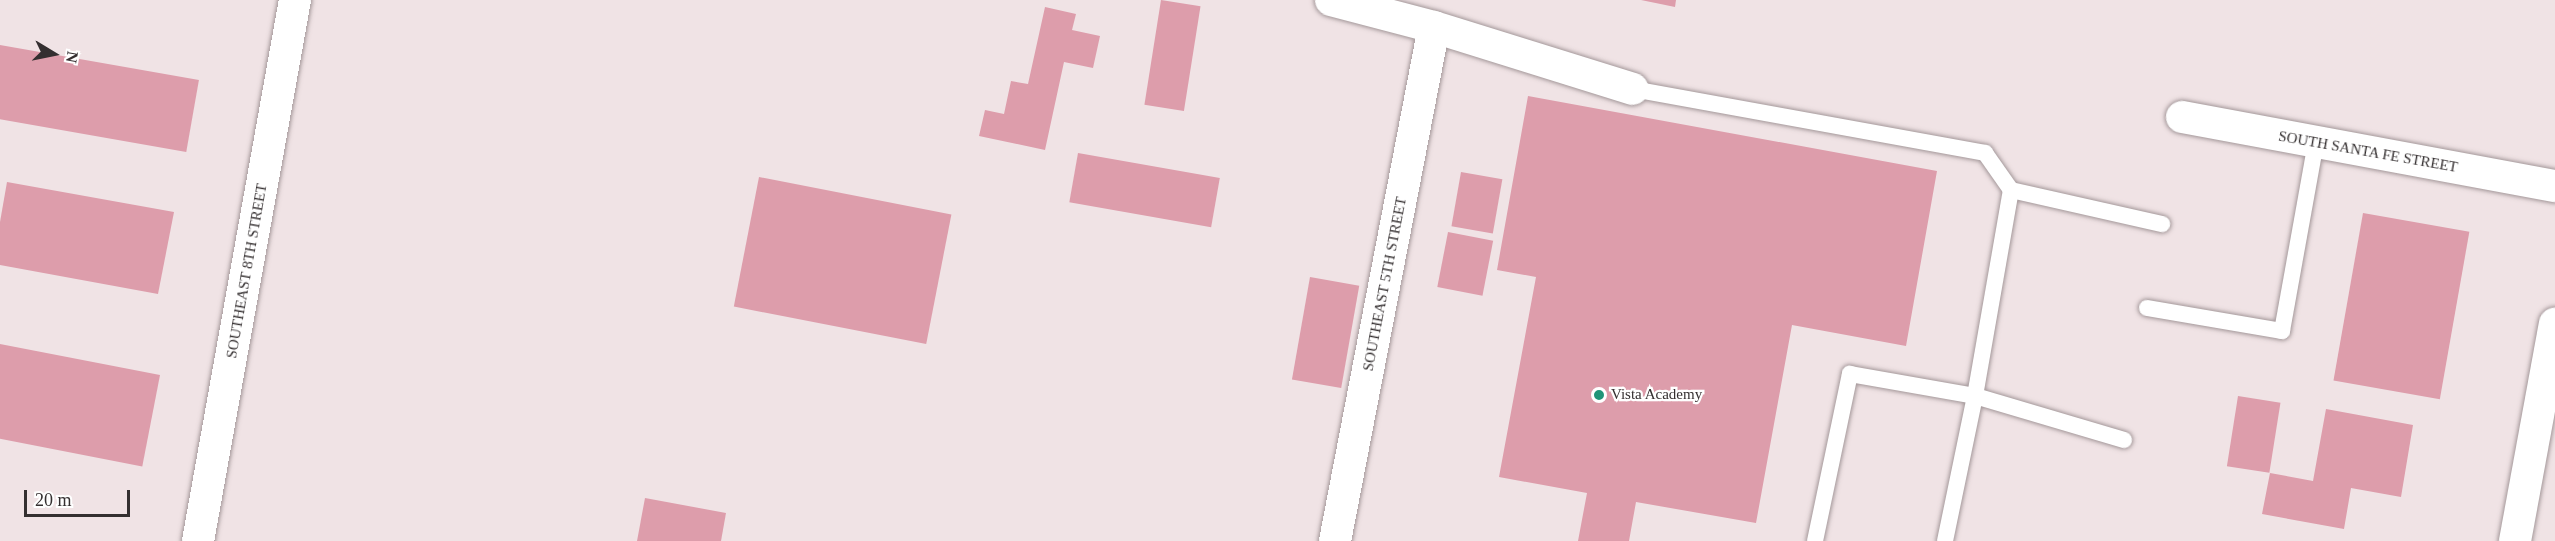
<!DOCTYPE html>
<style>
body{margin:0}
#map{position:relative;width:2555px;height:541px;overflow:hidden;background:#f0e3e5;font-family:"Times New Roman",serif}
div>[style]{position:absolute}
.building>*{inset:0;background:#dd9dab;transform-origin:0 0}
.roads{filter:drop-shadow(0 0 2px #a4989a) drop-shadow(0 0 2px #a4989a)}
.service>*{height:16px;margin:-8px;padding:0 8px;transform-origin:8px;border-radius:8px;background:#fff}
.minor>*{height:32px;margin:-16px;padding:0 16px;transform-origin:16px;border-radius:16px;background:#fff}
.dots>*{width:16px;height:16px;translate:-50% -50%;box-sizing:border-box;border:3px solid #fff;border-radius:50%}
span{translate:-50% -50%;white-space:nowrap;text-align:center;line-height:1.15;-webkit-text-stroke:4.5px #fff;paint-order:stroke}
.street-label{font-size:15px;color:#342f30}
.poi-label{font-size:15px;color:#342f30}
.left{translate:0 -50%;text-align:left}
.north{position:absolute;left:24px;top:24px;width:60px;height:60px;-webkit-text-stroke:4px #fff;paint-order:stroke;rotate:100deg;font-size:16px;font-weight:700;line-height:24px;text-align:center;color:#342f30}
.north::after{content:'';display:block;margin:auto;width:21px;height:27px;background:#342f30;clip-path:polygon(50% 0,100% 100%,50% 72%,0 100%)}
.scale{position:absolute;left:24px;top:490px;width:106px;height:27px;box-sizing:border-box;border:3px solid #342f30;border-top:0;padding-left:8px;font-size:18px;line-height:21px;white-space:nowrap;color:#342f30;-webkit-text-stroke:4px #fff;paint-order:stroke}
</style>
<div id="map">
<div class="building">
<i style="left:1161px;top:0;width:40px;height:106px;rotate:9deg"></i>
<i style="clip-path:polygon(1641px 0,1676px 0,1675px 7px)"></i>
<i style="clip-path:polygon(1045px 7px,1076px 14px,1072px 30px,1100px 36px,1093px 68px,1064px 62px,1045px 150px,979px 136px,985px 110px,1004px 114px,1011px 81px,1028px 84px)"></i>
<i style="left:0;top:45px;width:202px;height:73px;rotate:10deg"></i>
<i style="clip-path:polygon(1528px 96px,1937px 171px,1906px 346px,1792px 325px,1756px 523px,1636px 502px,1629px 541px,1578px 541px,1587px 493px,1499px 477px,1536px 277px,1497px 270px)"></i>
<i style="left:1078px;top:153px;width:144px;height:50px;rotate:10deg"></i>
<i style="left:1461px;top:172px;width:42px;height:55px;rotate:10deg"></i>
<i style="left:759px;top:177px;width:196px;height:132px;rotate:11deg"></i>
<i style="clip-path:polygon(7px 182px,174px 212px,158px 294px,0 265px,0 222px)"></i>
<i style="left:2363px;top:213px;width:108px;height:170px;rotate:10deg"></i>
<i style="left:1448px;top:232px;width:46px;height:56px;rotate:11deg"></i>
<i style="left:1310px;top:277px;width:50px;height:104px;rotate:10deg"></i>
<i style="left:0;top:344px;width:163px;height:93px;rotate:11deg"></i>
<i style="left:2238px;top:396px;width:43px;height:71px;rotate:9deg"></i>
<i style="clip-path:polygon(2326px 409px,2413px 425px,2401px 497px,2351px 488px,2344px 529px,2262px 514px,2270px 473px,2313px 481px)"></i>
<i style="clip-path:polygon(645px 498px,726px 513px,721px 541px,637px 541px)"></i>
</div>
<div class="roads">
<div class="service">
<i style="left:1633px;top:89px;width:358px;rotate:10.3deg"></i>
<i style="left:1985px;top:153px;width:45px;rotate:54.9deg"></i>
<i style="left:2147px;top:308px;width:137px;rotate:9.7deg"></i>
<i style="left:2282px;top:331px;width:192px;rotate:-79.8deg"></i>
<i style="left:2124px;top:440px;width:155px;rotate:-163.5deg"></i>
<i style="left:1975px;top:396px;width:209px;rotate:-80.1deg"></i>
<i style="left:2011px;top:190px;width:155px;rotate:12.7deg"></i>
<i style="left:1815px;top:541px;width:171px;rotate:-78.2deg"></i>
<i style="left:1850px;top:374px;width:127px;rotate:10deg"></i>
<i style="left:1975px;top:396px;width:148px;rotate:101.7deg"></i>
</div>
<div class="minor">
<i style="left:1331px;top:0;width:106px;rotate:14.7deg"></i>
<i style="left:1434px;top:27px;width:208px;rotate:17.3deg"></i>
<i style="left:2182px;top:117px;width:379px;rotate:10.5deg"></i>
<i style="left:198px;top:541px;width:550px;rotate:-79.84deg"></i>
<i style="left:1335px;top:541px;width:523px;rotate:-79.1deg"></i>
<i style="left:2515px;top:541px;width:221px;rotate:-79.6deg"></i>
</div>
</div>
<div class="dots">
<i style="left:1599px;top:395px;background:#209478"></i>
</div>
<div class="street-label">
<span style="left:2368px;top:152px;rotate:10deg">SOUTH SANTA FE STREET</span>
<span style="left:247px;top:271px;rotate:-80deg">SOUTHEAST 8TH STREET</span>
<span style="left:1385px;top:284px;rotate:-79deg">SOUTHEAST 5TH STREET</span>
</div>
<div class="poi-label">
<span class="left" style="left:1611px;top:395px">Vista Academy</span>
</div>
<div class="north">N</div>
<div class="scale">20 m</div>
</div>
